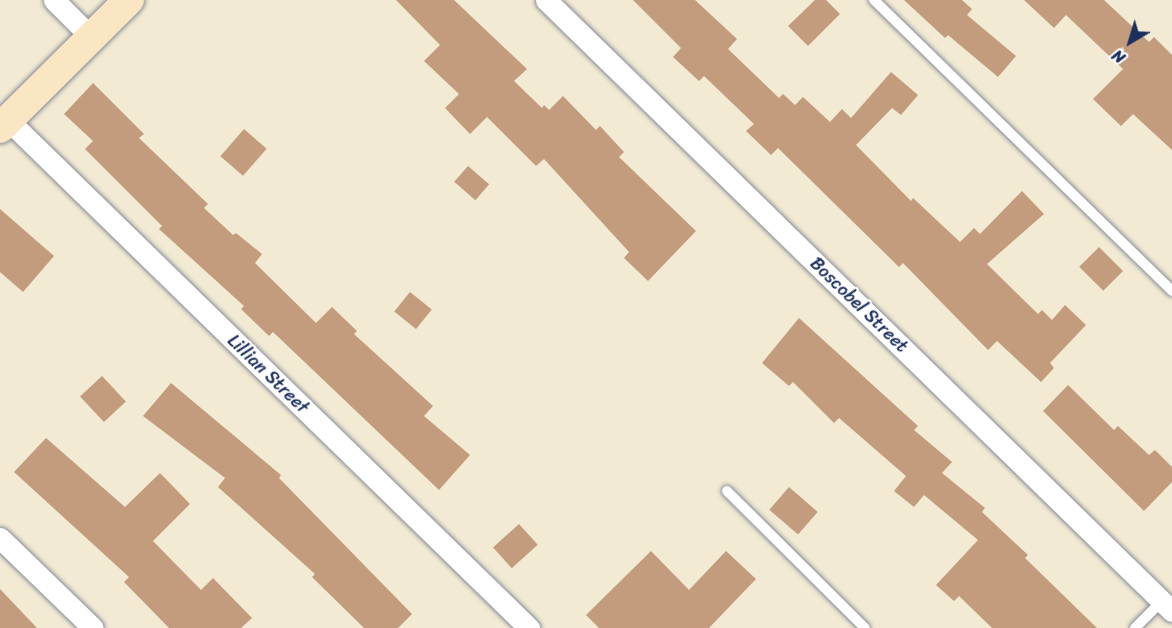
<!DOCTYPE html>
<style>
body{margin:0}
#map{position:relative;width:1172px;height:628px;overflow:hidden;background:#f2ead3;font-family:Sriracha,sans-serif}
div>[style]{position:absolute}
.building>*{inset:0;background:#c39c7d;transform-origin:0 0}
.roads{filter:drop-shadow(0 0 2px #868c98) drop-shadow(0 0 2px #868c98)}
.lane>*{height:10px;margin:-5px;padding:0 5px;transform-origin:5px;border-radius:5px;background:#fff}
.street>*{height:21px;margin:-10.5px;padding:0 10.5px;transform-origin:10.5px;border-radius:10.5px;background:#fff}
.secondary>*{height:30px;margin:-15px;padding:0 15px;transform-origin:15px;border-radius:15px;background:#fbe6c4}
span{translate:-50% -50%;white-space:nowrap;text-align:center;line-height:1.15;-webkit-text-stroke:4.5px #fff;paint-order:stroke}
.street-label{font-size:18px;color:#1b2f5e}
.north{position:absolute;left:1100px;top:12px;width:60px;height:60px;-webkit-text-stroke:4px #fff;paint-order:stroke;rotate:218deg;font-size:16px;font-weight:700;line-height:24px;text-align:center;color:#1b2f5e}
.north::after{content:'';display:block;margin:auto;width:21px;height:27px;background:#1b2f5e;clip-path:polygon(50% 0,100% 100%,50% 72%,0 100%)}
</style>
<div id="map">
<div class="building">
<i style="clip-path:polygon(396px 0,454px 0,527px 69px,514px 81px,542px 108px,544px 105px,549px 110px,563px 96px,596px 130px,600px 126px,624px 152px,619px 157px,696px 231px,648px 281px,624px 258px,629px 252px,544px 159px,536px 166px,487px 117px,470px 134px,445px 108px,459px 94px,424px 61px,440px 45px)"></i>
<i style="clip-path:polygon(633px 0,695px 0,737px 39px,728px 49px,779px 98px,783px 94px,795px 105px,803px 97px,830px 122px,842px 109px,851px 118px,891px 72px,918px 95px,901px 115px,892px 108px,856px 145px,911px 201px,913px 198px,960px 242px,974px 228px,980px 234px,1022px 191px,1044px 214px,987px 264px,1038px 314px,1042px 310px,1052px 320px,1065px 305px,1086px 325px,1050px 363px,1054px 368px,1041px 382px,997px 341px,988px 350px,903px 263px,899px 267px,778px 148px,771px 155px,746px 131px,754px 124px,704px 76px,699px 81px,673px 57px,681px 48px)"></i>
<i style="clip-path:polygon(815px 0,826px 0,840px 14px,808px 46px,788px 26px)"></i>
<i style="clip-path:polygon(904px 0,962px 0,972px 9px,967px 15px,1016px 56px,998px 77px,948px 35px,945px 38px)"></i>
<i style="clip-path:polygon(1024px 0,1104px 0,1149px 42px,1154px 37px,1172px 55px,1172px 150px,1133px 114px,1121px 126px,1093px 99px,1123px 69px,1066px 15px,1054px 28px)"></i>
<i style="clip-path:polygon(93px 83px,144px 134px,139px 138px,208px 204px,204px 208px,233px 235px,236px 233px,262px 254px,255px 263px,316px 323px,332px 307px,357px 331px,354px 334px,433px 406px,424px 416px,470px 455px,439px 490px,273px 332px,269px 336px,241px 309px,244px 306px,159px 229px,162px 226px,85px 149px,93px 141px,64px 114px)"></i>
<i style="left:244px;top:129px;width:30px;height:36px;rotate:41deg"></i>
<i style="left:468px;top:166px;width:28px;height:21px;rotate:41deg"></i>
<i style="clip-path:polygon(0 209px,54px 256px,23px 292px,0 272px)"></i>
<i style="left:1099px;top:247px;width:34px;height:28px;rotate:45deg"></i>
<i style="left:410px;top:292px;width:28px;height:25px;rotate:39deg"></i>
<i style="clip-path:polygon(799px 318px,918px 426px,914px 430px,952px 462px,942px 473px,985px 508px,982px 512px,1028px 555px,1025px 558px,1097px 628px,992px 628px,959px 596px,954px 601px,936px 585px,978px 540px,924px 495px,914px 507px,894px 491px,906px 476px,839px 418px,834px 423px,793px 382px,789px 386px,762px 363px)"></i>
<i style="left:102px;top:376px;width:35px;height:30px;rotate:47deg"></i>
<i style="clip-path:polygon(171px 383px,281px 475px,279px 478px,412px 614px,398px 628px,364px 628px,312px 577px,315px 574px,218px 487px,225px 478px,143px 416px)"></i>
<i style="clip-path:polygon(1068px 385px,1114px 430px,1118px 426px,1149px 455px,1155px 450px,1172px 467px,1172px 482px,1144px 511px,1043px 411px)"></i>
<i style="clip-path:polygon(46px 438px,125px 507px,160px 473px,190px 504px,153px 541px,201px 590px,213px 578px,252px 618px,241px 628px,169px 628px,124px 582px,129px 577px,14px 472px)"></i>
<i style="left:789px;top:487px;width:38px;height:30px;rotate:41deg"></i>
<i style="left:519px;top:524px;width:28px;height:35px;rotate:48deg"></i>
<i style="clip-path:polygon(651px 551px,689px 590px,726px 551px,756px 579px,709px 628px,599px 628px,586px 615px)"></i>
<i style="clip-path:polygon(0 589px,37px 628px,0 628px)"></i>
</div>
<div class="roads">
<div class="lane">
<i style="left:874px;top:0;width:417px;rotate:44.3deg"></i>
<i style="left:727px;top:491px;width:194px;rotate:44.8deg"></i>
<i style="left:1135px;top:628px;width:38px;rotate:-45deg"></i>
</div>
<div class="street">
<i style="left:54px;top:0;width:54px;rotate:45deg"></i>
<i style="left:546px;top:0;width:875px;rotate:44.31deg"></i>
<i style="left:8px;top:120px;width:728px;rotate:44.28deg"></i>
<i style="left:0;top:538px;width:129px;rotate:44.1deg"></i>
</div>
<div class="secondary">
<i style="left:0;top:128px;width:182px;rotate:-44.8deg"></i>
</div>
</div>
<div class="street-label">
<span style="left:859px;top:305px;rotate:44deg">Boscobel Street</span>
<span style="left:268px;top:374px;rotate:44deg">Lillian Street</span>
</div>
<div class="north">N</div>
</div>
